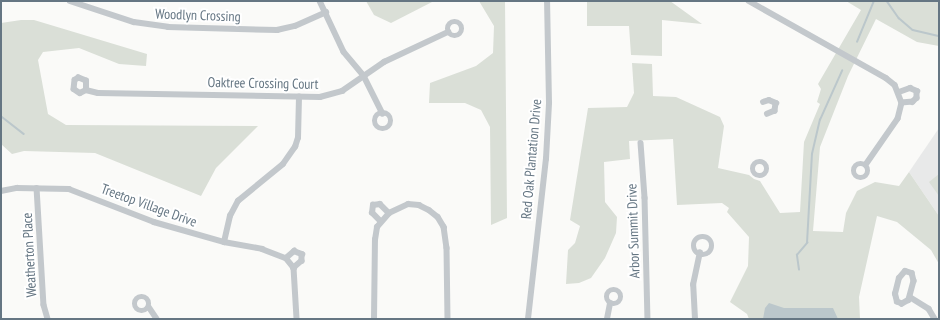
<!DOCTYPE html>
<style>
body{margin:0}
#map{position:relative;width:940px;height:320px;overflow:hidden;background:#fafaf8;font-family:"PT Sans Narrow",sans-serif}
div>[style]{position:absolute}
.built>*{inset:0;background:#e8e9e9}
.green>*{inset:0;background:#dadfd7}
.water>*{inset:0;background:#bbc7cb}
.stream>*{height:1.5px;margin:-0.75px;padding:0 0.75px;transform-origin:0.75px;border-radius:0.75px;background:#bbc7cb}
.minor>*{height:5.5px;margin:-2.75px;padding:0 2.75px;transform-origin:2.75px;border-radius:2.75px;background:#c3c8cc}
.minor>.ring{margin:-2.75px;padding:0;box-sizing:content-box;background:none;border:5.5px solid #c3c8cc;border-radius:50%}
span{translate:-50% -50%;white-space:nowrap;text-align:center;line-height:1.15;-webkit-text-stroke:4px #fff;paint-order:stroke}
.street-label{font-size:14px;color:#657683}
.frame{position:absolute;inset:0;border:2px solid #657683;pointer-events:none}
</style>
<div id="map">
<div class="built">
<i style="clip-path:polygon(939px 128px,939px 216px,909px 172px)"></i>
</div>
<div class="green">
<i style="clip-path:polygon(366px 1px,434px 1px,391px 23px,374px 15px)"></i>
<i style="clip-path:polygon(479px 1px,505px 1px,507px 218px,491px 225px,490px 127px,481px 110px,465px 103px,429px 103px,430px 83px,476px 66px,493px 53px,494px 26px)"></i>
<i style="clip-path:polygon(587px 1px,670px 1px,702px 24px,662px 20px,662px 56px,631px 55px,629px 26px,587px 26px)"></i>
<i style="clip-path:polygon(846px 1px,939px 1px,939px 46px,917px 42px,876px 19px,848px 76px,820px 147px,813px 231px,843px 232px,846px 213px,857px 191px,875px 182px,899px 186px,909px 172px,939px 216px,939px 264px,931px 250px,897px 222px,877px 216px,859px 297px,860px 319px,749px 319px,747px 314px,730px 302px,748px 266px,749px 237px,727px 212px,729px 208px,722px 203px,677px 205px,673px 139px,629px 141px,630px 159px,604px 162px,605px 202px,617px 217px,616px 233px,605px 258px,591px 278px,579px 283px,566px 284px,568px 250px,575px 243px,580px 226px,570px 220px,588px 108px,627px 107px,634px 93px,632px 63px,652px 64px,653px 96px,676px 97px,720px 117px,724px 126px,718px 168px,749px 175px,754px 179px,760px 181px,780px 213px,800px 212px,804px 142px,820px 104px,817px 102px,821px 89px,818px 84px,861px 10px)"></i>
<i style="clip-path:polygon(21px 20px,34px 20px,147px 54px,146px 66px,119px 64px,79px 48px,43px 52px,38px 60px,48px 114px,66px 125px,258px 126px,216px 168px,201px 196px,95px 153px,24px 151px,12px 154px,1px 144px,1px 23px)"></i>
<i style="clip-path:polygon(939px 174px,939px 196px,929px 182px)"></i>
</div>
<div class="water">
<i style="clip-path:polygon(769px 303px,784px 308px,833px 308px,838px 319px,763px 319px,765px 308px)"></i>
</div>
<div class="stream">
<i style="left:887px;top:1px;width:21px;rotate:55deg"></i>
<i style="left:899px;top:18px;width:18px;rotate:41deg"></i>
<i style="left:913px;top:30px;width:27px;rotate:13deg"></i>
<i style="left:857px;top:42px;width:44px;rotate:-67.5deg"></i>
<i style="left:1px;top:116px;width:29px;rotate:38deg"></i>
<i style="left:799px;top:270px;width:15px;rotate:-98deg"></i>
<i style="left:797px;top:255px;width:16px;rotate:-50deg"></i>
<i style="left:807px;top:243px;width:89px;rotate:-86.8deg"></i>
<i style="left:812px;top:154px;width:35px;rotate:-77deg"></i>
<i style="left:820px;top:120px;width:54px;rotate:-65.8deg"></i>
</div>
<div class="minor">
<i style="left:70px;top:1px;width:67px;rotate:18.2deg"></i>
<i style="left:134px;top:22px;width:34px;rotate:8deg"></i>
<i style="left:168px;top:27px;width:109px;rotate:1.6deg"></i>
<i style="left:277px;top:30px;width:18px;rotate:-13deg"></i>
<i style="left:295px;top:26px;width:34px;rotate:-24deg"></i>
<i style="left:320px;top:1px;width:56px;rotate:64.8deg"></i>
<i style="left:344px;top:52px;width:31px;rotate:50deg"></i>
<i style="left:364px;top:76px;width:42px;rotate:63.4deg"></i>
<i style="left:749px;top:1px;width:157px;rotate:29.3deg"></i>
<i style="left:886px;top:78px;width:11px;rotate:38deg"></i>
<i style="left:895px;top:85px;width:19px;rotate:69deg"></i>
<i style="left:902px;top:103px;width:16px;rotate:104deg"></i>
<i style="left:898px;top:119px;width:56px;rotate:124.8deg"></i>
<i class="ring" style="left:448px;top:22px;width:8.5px;height:8.5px"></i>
<i style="left:86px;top:90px;width:9px;rotate:-90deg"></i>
<i style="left:86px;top:81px;width:8px;rotate:-157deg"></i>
<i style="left:79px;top:78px;width:4px;rotate:153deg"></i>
<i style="left:75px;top:80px;width:9px;rotate:96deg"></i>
<i style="left:74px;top:89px;width:7px;rotate:34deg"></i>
<i style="left:80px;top:93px;width:7px;rotate:-27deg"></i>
<i style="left:86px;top:90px;width:12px;rotate:14deg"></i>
<i style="left:98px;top:93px;width:222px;rotate:1deg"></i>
<i style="left:320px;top:97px;width:23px;rotate:-15deg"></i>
<i style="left:342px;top:91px;width:51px;rotate:-34.6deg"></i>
<i style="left:384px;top:62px;width:71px;rotate:-25.1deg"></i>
<i style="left:899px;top:92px;width:12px;rotate:-20deg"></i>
<i style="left:910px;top:88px;width:8px;rotate:23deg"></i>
<i style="left:917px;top:91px;width:7px;rotate:90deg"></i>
<i style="left:917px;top:98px;width:6px;rotate:135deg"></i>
<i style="left:913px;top:102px;width:11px;rotate:175deg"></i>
<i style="left:763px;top:102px;width:6px;rotate:-18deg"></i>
<i style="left:769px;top:100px;width:8px;rotate:23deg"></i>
<i style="left:776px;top:103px;width:8px;rotate:97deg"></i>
<i style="left:775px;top:111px;width:8px;rotate:157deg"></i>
<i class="ring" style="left:375px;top:113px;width:10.5px;height:10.5px"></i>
<i style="left:641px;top:143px;width:55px;rotate:85.8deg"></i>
<i style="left:645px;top:198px;width:121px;rotate:88.6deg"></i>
<i class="ring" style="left:753px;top:162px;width:8.5px;height:8.5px"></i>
<i class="ring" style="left:854px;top:164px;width:8.5px;height:8.5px"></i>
<i style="left:37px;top:188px;width:117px;rotate:86.6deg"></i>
<i style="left:44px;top:305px;width:15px;rotate:74deg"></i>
<i style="left:1px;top:191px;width:16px;rotate:-11deg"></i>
<i style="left:17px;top:188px;width:52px;rotate:1.1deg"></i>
<i style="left:69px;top:189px;width:91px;rotate:21.2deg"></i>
<i style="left:154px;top:222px;width:73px;rotate:15.9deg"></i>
<i style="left:224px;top:242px;width:39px;rotate:10deg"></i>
<i style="left:262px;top:249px;width:26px;rotate:21deg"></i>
<i style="left:286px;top:258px;width:13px;rotate:51deg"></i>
<i style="left:294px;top:268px;width:51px;rotate:86.6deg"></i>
<i style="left:380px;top:221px;width:11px;rotate:-135deg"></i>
<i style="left:372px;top:213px;width:8px;rotate:-83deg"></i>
<i style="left:373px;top:205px;width:7px;rotate:-8deg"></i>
<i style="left:380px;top:204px;width:13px;rotate:45deg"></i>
<i class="ring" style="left:694px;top:237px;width:12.5px;height:12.5px"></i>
<i style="left:224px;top:242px;width:27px;rotate:-77deg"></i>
<i style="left:230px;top:216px;width:17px;rotate:-62deg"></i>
<i style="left:238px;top:201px;width:58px;rotate:-39.4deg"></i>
<i style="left:283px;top:164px;width:21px;rotate:-55deg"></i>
<i style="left:295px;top:147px;width:9px;rotate:-72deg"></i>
<i style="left:298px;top:138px;width:41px;rotate:-88.6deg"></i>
<i style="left:286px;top:258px;width:11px;rotate:-41deg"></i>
<i style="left:294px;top:251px;width:9px;rotate:21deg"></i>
<i style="left:302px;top:254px;width:7px;rotate:90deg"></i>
<i style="left:302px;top:261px;width:11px;rotate:139deg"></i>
<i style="left:905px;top:271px;width:7px;rotate:16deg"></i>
<i style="left:912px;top:273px;width:8px;rotate:76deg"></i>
<i style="left:914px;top:281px;width:20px;rotate:105deg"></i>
<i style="left:909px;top:300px;width:8px;rotate:150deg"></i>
<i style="left:902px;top:304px;width:5px;rotate:-158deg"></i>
<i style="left:897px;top:302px;width:8px;rotate:-104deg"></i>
<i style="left:895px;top:294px;width:16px;rotate:-76deg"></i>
<i style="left:899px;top:278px;width:9px;rotate:-49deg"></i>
<i class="ring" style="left:607px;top:290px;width:8.5px;height:8.5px"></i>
<i class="ring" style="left:135px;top:297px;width:8.5px;height:8.5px"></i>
<i style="left:910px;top:297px;width:22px;rotate:32deg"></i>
<i style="left:929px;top:309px;width:12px;rotate:59deg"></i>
<i style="left:149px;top:307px;width:14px;rotate:56deg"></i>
<i style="left:374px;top:319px;width:79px;rotate:-89.3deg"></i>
<i style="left:375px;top:240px;width:13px;rotate:-81deg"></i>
<i style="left:377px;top:227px;width:18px;rotate:-49deg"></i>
<i style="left:389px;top:213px;width:21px;rotate:-25deg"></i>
<i style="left:408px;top:204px;width:11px;rotate:5deg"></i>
<i style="left:419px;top:205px;width:11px;rotate:27deg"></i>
<i style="left:429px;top:210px;width:11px;rotate:38deg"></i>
<i style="left:438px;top:217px;width:12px;rotate:59deg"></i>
<i style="left:444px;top:227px;width:21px;rotate:82deg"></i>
<i style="left:447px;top:248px;width:71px;rotate:89.2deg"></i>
<i style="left:528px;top:319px;width:161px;rotate:-83.6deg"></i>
<i style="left:546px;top:159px;width:56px;rotate:-86.9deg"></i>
<i style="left:549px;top:103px;width:102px;rotate:-91.1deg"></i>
<i style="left:607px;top:319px;width:16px;rotate:-79deg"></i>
<i style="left:695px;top:319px;width:34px;rotate:-93deg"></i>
<i style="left:693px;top:285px;width:33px;rotate:-78deg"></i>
</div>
<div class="street-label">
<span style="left:198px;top:15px;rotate:2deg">Woodlyn Crossing</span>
<span style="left:263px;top:83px;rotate:1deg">Oaktree Crossing Court</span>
<span style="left:531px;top:159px;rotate:-85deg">Red Oak Plantation Drive</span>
<span style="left:149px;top:205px;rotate:20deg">Treetop Village Drive</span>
<span style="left:633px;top:231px;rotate:-92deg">Arbor Summit Drive</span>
<span style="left:29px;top:255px;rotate:-93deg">Weatherton Place</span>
</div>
<div class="frame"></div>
</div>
